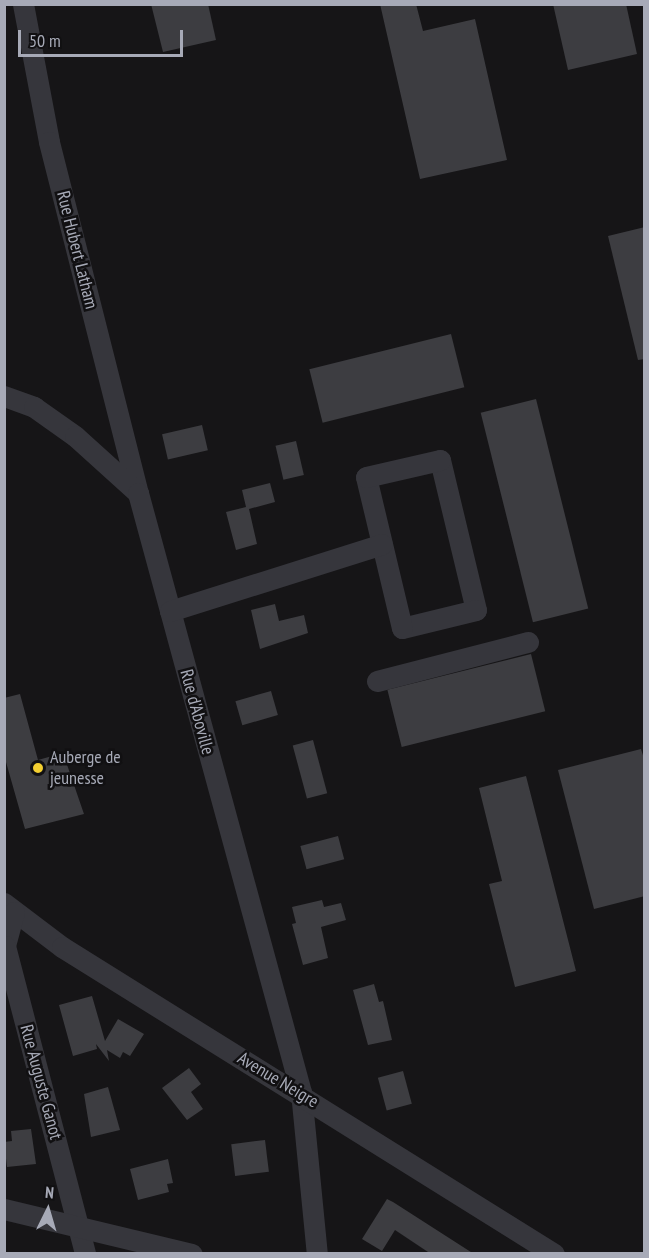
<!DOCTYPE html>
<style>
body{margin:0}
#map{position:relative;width:649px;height:1258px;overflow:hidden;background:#161517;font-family:"PT Sans Narrow",sans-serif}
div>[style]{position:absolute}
.building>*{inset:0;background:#3d3d41;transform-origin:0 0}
.street>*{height:21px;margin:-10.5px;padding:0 10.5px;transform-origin:10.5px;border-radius:10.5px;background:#36363c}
.dots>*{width:16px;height:16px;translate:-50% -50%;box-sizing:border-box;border:3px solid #111012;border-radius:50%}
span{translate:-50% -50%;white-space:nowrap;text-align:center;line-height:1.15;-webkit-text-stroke:5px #111012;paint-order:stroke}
.street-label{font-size:18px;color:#a7aab7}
.poi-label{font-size:18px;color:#a7aab7}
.left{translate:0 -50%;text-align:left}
.frame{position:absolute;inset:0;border:6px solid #a7aab7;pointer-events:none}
.north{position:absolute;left:18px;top:1180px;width:60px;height:60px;-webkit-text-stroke:4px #111012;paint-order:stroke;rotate:5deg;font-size:16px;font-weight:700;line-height:24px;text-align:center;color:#a7aab7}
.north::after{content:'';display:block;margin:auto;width:21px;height:27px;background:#a7aab7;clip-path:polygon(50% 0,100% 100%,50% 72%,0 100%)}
.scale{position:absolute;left:18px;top:30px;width:165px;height:27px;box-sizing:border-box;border:3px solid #a7aab7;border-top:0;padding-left:8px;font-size:18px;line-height:21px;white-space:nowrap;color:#a7aab7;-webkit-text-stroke:4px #111012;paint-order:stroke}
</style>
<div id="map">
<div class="building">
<i style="clip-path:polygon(151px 4px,208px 4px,216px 40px,163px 52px)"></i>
<i style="clip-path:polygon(380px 4px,416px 4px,423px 31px,475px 19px,507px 160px,420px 179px)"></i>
<i style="clip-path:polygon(553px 4px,626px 4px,637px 54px,568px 70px)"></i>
<i style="clip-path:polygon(645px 227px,645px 359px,638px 360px,608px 236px)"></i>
<i style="left:451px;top:334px;width:55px;height:146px;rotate:76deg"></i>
<i style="left:536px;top:399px;width:216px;height:57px;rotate:76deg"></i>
<i style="left:202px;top:425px;width:26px;height:41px;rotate:77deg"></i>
<i style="left:296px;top:441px;width:35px;height:21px;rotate:77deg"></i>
<i style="clip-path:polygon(270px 483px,275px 502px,249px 509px,257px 544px,236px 550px,226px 512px,246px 507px,242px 490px)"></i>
<i style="clip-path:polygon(275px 604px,279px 621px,304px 615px,308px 633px,260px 649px,251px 610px)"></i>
<i style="left:531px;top:654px;width:59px;height:148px;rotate:76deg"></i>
<i style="left:271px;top:691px;width:25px;height:37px;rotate:74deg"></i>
<i style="clip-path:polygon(20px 694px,38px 760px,63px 753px,84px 814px,25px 829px,4px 755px,4px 698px)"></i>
<i style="left:313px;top:740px;width:55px;height:21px;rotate:75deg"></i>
<i style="clip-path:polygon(641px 749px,645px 762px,645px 896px,594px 909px,558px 770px)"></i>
<i style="clip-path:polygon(526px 776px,576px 971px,515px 987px,489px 884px,502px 881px,479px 788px)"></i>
<i style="left:338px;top:836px;width:24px;height:39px;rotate:75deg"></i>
<i style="clip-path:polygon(322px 900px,324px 907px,341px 903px,346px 920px,321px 927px,328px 958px,303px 965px,292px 924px,296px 923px,292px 907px)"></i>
<i style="clip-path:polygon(374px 984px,379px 1002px,383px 1001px,392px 1040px,368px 1045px,353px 990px)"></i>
<i style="clip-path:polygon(92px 996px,105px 1041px,118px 1019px,144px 1034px,130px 1056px,123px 1052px,120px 1058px,107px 1050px,109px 1061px,96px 1044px,97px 1049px,73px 1056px,59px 1005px)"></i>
<i style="clip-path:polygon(189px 1068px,201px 1084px,191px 1092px,203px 1109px,187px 1120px,162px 1088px)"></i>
<i style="left:403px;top:1071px;width:34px;height:26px;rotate:75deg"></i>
<i style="clip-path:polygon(108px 1087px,120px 1130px,91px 1137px,84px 1094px)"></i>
<i style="clip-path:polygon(31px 1129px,36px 1164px,7px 1167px,4px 1142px,12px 1141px,11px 1131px)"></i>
<i style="left:265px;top:1140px;width:32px;height:34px;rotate:83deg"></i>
<i style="clip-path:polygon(168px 1159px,173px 1183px,167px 1184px,169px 1192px,138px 1200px,130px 1169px)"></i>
<i style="clip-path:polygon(387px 1199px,393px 1202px,474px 1254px,431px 1254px,395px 1230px,382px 1251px,362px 1239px)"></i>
</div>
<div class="street">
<i style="left:23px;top:4px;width:140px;rotate:79.3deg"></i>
<i style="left:49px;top:142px;width:362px;rotate:75.8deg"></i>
<i style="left:4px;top:396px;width:32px;rotate:20deg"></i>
<i style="left:34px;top:407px;width:50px;rotate:35.3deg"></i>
<i style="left:75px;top:436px;width:85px;rotate:42.1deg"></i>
<i style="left:138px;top:493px;width:621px;rotate:74.78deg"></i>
<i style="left:301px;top:1092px;width:163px;rotate:84.4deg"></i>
<i style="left:440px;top:460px;width:154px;rotate:76.5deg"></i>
<i style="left:476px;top:610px;width:76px;rotate:166.3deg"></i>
<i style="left:402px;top:628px;width:155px;rotate:-103.4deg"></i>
<i style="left:366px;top:477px;width:76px;rotate:-12.9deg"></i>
<i style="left:170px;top:611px;width:222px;rotate:-17.5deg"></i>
<i style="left:377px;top:681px;width:156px;rotate:-14.5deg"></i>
<i style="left:4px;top:903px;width:73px;rotate:37.2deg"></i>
<i style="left:62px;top:947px;width:580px;rotate:31.96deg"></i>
<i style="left:14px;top:912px;width:35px;rotate:105deg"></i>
<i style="left:5px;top:946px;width:318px;rotate:75.4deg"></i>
<i style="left:4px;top:1209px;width:193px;rotate:13.5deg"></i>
</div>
<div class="dots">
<i style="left:38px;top:768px;background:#f3cf31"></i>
</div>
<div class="street-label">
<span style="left:77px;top:250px;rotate:76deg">Rue Hubert Latham</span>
<span style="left:197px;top:712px;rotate:75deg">Rue d'Aboville</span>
<span style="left:278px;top:1080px;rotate:31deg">Avenue Neigre</span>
<span style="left:41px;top:1082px;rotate:75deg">Rue Auguste Ganot</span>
</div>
<div class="poi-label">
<span class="left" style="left:50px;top:768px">Auberge de<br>jeunesse</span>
</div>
<div class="frame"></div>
<div class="north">N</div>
<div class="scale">50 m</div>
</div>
